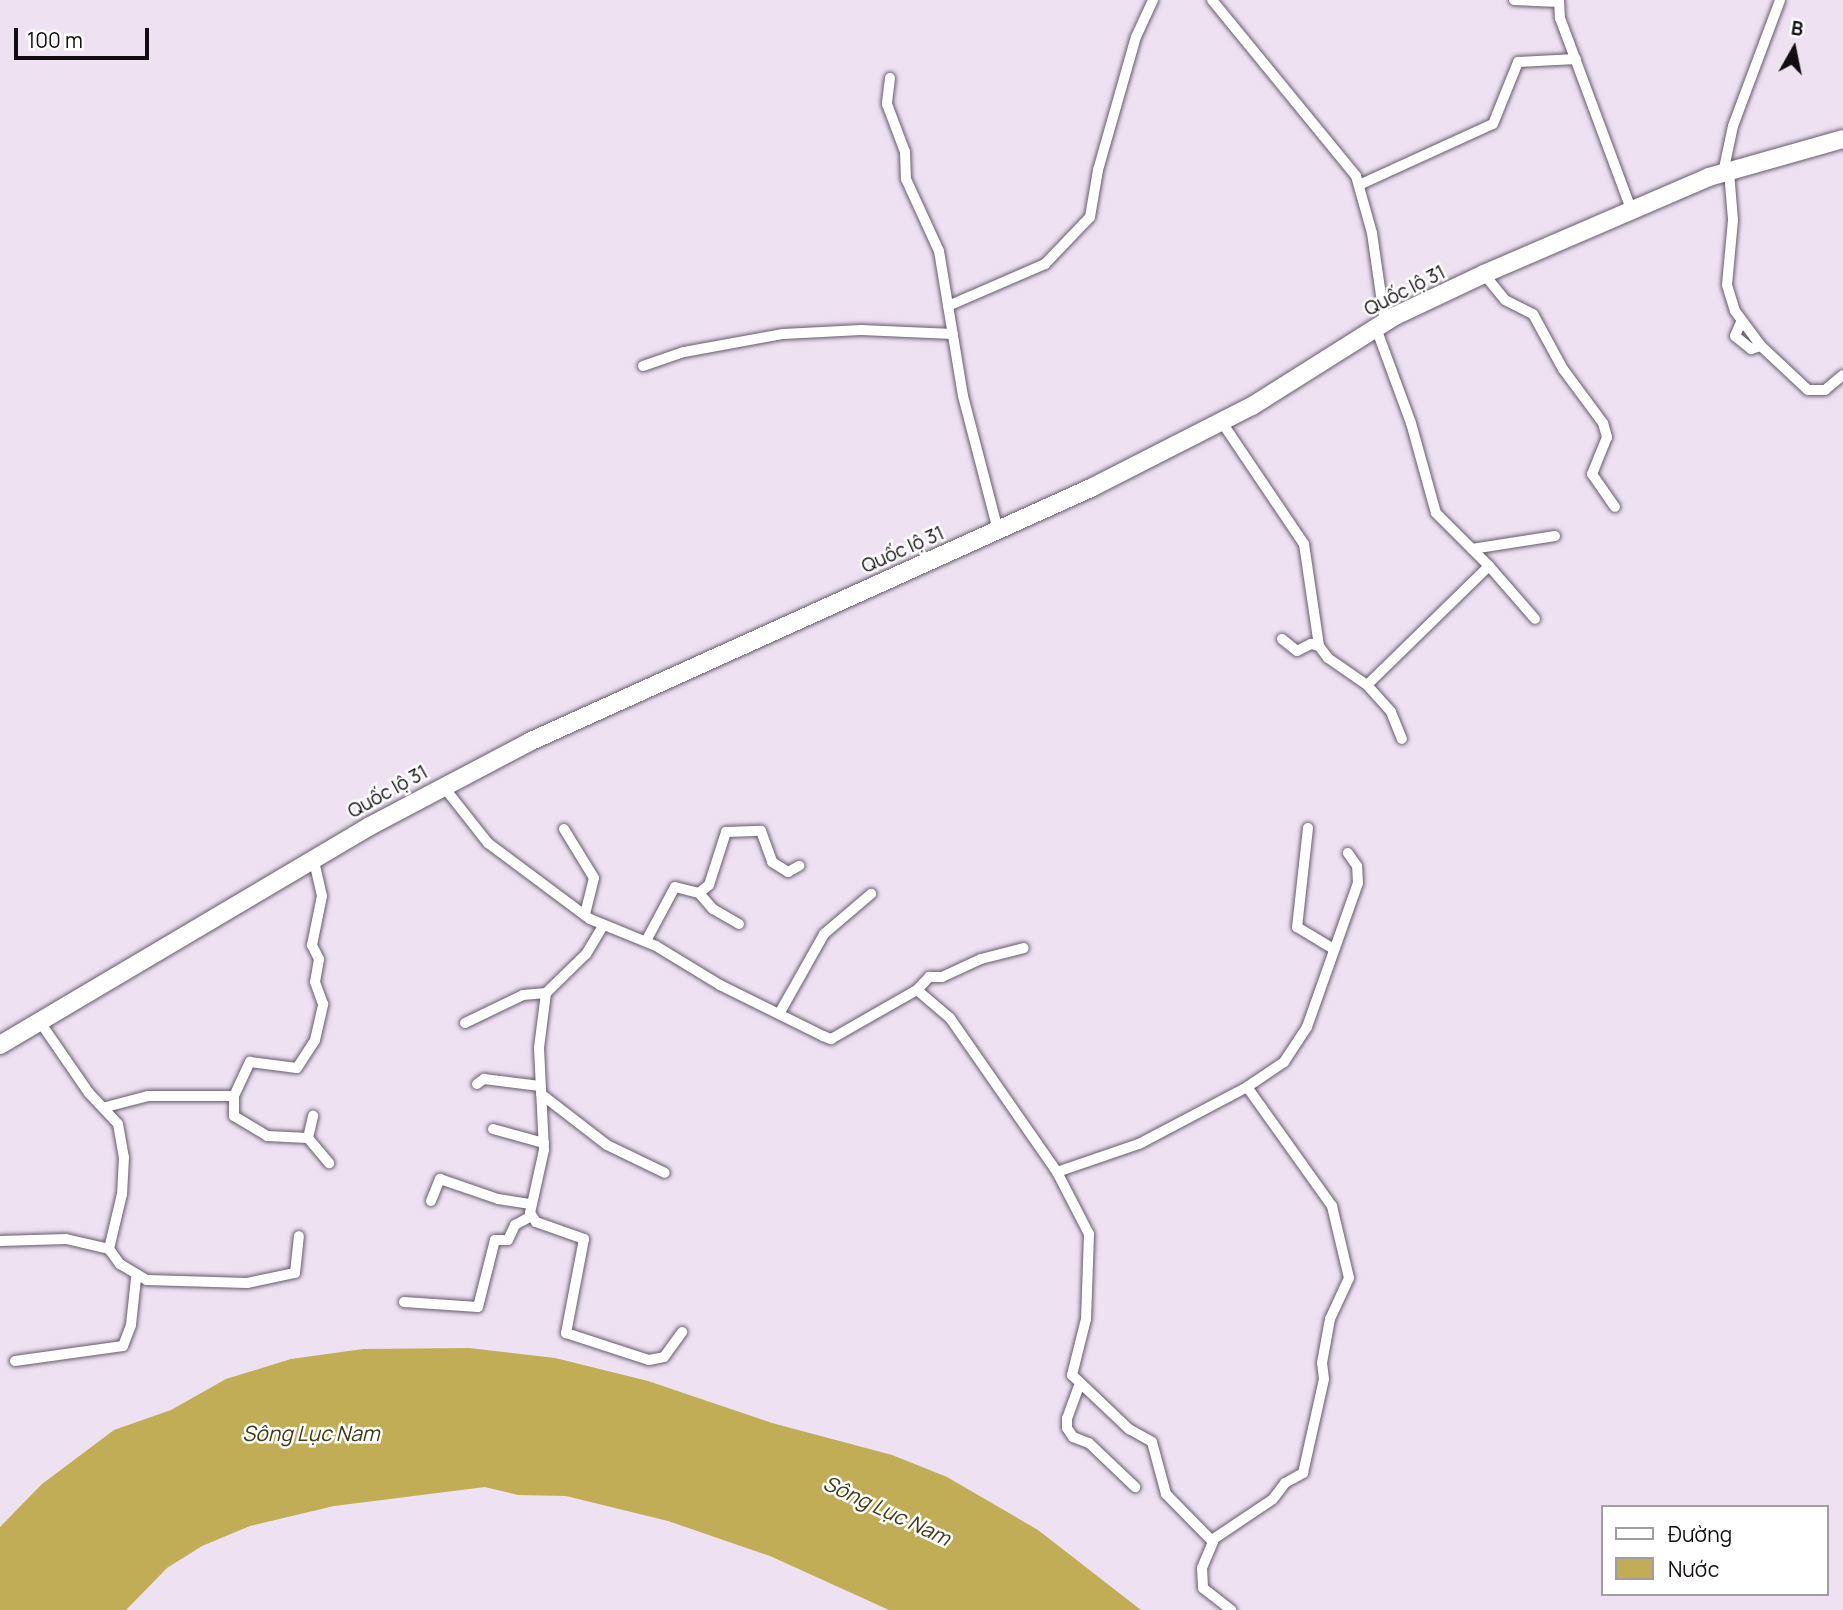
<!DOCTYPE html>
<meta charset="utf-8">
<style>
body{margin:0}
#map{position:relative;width:1843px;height:1610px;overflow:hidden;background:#ede1f2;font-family:Manrope,sans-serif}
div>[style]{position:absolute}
.water>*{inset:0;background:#c0ad56}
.roads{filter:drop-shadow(0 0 2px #655b69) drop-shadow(0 0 2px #655b69)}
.minor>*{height:10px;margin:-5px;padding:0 5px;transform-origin:5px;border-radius:5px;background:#fff}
.trunk>*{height:18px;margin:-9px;padding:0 9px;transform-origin:9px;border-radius:9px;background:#fff}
span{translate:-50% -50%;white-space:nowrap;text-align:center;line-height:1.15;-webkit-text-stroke:5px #fff;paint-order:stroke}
.street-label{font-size:19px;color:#110d13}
.water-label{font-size:21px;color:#403813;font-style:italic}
.legend{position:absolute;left:1601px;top:1505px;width:228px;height:91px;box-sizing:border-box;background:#fff;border:2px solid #a09ea1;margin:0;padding:9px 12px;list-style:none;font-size:21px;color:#110d13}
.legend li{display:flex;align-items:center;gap:14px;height:35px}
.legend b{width:35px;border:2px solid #a09ea1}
.north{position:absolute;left:1759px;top:14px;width:70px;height:70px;-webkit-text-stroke:5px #fff;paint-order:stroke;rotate:9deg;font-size:19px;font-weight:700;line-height:28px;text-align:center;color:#110d13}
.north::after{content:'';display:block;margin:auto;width:24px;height:32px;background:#110d13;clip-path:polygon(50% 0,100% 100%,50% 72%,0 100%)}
.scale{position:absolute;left:14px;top:28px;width:135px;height:32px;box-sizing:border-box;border:4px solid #110d13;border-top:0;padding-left:9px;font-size:21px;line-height:24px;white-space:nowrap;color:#110d13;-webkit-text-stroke:5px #fff;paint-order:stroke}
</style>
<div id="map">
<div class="water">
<i style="clip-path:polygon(469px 1348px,555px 1358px,648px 1381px,772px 1423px,892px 1455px,947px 1477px,1038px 1530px,1141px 1610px,889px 1610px,770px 1556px,668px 1521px,566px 1496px,518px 1495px,485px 1487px,334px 1506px,250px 1526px,202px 1546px,167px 1568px,126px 1610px,0 1610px,0 1527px,42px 1484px,114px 1430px,171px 1410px,226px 1379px,291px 1359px,363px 1349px)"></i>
</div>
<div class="roads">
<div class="minor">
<i style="left:1212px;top:0;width:227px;rotate:50.7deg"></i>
<i style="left:1356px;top:176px;width:59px;rotate:74.3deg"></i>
<i style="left:1372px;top:233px;width:91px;rotate:81.8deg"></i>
<i style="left:1514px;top:0;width:44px;rotate:2.6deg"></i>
<i style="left:1559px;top:0;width:18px;rotate:87deg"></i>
<i style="left:1560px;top:18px;width:204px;rotate:69.6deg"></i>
<i style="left:890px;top:78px;width:26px;rotate:97deg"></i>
<i style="left:887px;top:104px;width:51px;rotate:69.4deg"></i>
<i style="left:905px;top:152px;width:27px;rotate:88deg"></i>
<i style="left:906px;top:179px;width:79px;rotate:65.4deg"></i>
<i style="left:939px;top:251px;width:147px;rotate:80.6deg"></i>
<i style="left:963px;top:396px;width:138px;rotate:75.4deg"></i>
<i style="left:1729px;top:172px;width:48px;rotate:85.2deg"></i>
<i style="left:1733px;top:220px;width:65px;rotate:95.3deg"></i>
<i style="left:1727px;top:285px;width:27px;rotate:73deg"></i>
<i style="left:1735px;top:311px;width:44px;rotate:53.4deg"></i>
<i style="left:1761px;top:346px;width:64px;rotate:43.1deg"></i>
<i style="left:1808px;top:390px;width:17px"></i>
<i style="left:1825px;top:390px;width:23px;rotate:-40deg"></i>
<i style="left:1723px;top:173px;width:48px;rotate:-78deg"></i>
<i style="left:1733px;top:126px;width:134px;rotate:-69.5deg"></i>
<i style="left:1359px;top:185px;width:147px;rotate:-24.5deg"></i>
<i style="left:1493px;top:124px;width:67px;rotate:-68deg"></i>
<i style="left:1518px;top:62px;width:58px;rotate:-3deg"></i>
<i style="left:1484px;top:274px;width:33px;rotate:51deg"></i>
<i style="left:1505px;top:300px;width:31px;rotate:27deg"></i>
<i style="left:1533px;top:314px;width:63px;rotate:61.4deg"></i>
<i style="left:1563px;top:369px;width:67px;rotate:53.5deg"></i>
<i style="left:1603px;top:423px;width:15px;rotate:74deg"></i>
<i style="left:1607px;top:437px;width:40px;rotate:112deg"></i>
<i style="left:1592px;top:474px;width:40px;rotate:55.1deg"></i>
<i style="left:948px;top:306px;width:106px;rotate:-23.4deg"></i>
<i style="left:1045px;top:264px;width:65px;rotate:-46.2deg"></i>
<i style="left:1090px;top:217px;width:48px;rotate:-80.3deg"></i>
<i style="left:1098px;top:170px;width:138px;rotate:-74.1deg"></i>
<i style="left:1136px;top:37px;width:41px;rotate:-65.3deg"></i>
<i style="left:1741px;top:322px;width:15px;rotate:113deg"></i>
<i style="left:1735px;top:336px;width:21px;rotate:39deg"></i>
<i style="left:1751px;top:349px;width:10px;rotate:-17deg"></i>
<i style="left:1376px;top:328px;width:101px;rotate:69.8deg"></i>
<i style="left:1411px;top:423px;width:93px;rotate:74.5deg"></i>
<i style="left:1436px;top:513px;width:75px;rotate:45deg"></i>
<i style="left:1489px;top:566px;width:170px;rotate:135.7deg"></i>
<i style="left:1367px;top:685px;width:36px;rotate:48deg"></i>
<i style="left:1391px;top:712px;width:29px;rotate:68deg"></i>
<i style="left:643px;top:366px;width:43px;rotate:-18.9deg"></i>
<i style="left:684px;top:352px;width:101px;rotate:-10.3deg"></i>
<i style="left:783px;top:334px;width:78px;rotate:-2.9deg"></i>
<i style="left:861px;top:330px;width:92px;rotate:2.5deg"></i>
<i style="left:1221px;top:421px;width:148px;rotate:56deg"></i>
<i style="left:1304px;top:544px;width:103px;rotate:81.6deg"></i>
<i style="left:1472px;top:549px;width:84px;rotate:-8.9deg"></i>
<i style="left:1489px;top:566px;width:70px;rotate:49deg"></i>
<i style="left:1282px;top:639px;width:19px;rotate:39deg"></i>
<i style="left:1297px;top:651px;width:16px;rotate:-27deg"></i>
<i style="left:1311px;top:644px;width:8px;rotate:14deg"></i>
<i style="left:1319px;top:646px;width:15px;rotate:53deg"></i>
<i style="left:1328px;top:658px;width:47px;rotate:34.7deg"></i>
<i style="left:443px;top:786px;width:73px;rotate:51.7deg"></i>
<i style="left:488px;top:843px;width:127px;rotate:36.7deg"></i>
<i style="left:590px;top:919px;width:71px;rotate:22.2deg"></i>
<i style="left:656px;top:946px;width:75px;rotate:31.4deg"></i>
<i style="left:720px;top:985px;width:115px;rotate:26.3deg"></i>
<i style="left:823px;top:1036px;width:9px;rotate:21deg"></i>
<i style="left:831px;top:1039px;width:99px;rotate:-29.7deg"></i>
<i style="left:917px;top:990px;width:43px;rotate:40.3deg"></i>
<i style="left:950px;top:1018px;width:188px;rotate:55.2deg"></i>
<i style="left:1057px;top:1172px;width:70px;rotate:62.7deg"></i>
<i style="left:1089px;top:1234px;width:85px;rotate:92deg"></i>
<i style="left:1086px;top:1319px;width:58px;rotate:104deg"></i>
<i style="left:1072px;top:1375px;width:79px;rotate:43.5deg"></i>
<i style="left:1129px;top:1429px;width:26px;rotate:29deg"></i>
<i style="left:1152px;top:1442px;width:54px;rotate:74.9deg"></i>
<i style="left:1166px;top:1494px;width:67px;rotate:45.6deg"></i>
<i style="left:1213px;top:1542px;width:28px;rotate:113deg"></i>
<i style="left:1202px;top:1568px;width:20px;rotate:87deg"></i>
<i style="left:1203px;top:1588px;width:36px;rotate:38deg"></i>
<i style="left:1308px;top:828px;width:100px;rotate:96.3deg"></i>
<i style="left:1297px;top:927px;width:41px;rotate:31deg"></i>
<i style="left:564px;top:829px;width:57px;rotate:58.5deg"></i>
<i style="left:594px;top:878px;width:38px;rotate:104deg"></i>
<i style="left:699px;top:893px;width:13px;rotate:-39deg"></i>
<i style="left:709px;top:885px;width:56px;rotate:-72.2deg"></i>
<i style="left:726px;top:832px;width:35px;rotate:-2deg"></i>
<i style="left:761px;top:831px;width:33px;rotate:70deg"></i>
<i style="left:772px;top:862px;width:19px;rotate:32deg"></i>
<i style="left:788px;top:872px;width:13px;rotate:-29deg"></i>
<i style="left:603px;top:926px;width:33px;rotate:121deg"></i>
<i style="left:586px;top:954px;width:56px;rotate:135.7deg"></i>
<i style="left:546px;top:993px;width:55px;rotate:97.3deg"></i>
<i style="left:539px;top:1048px;width:102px;rotate:87.2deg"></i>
<i style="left:544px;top:1150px;width:65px;rotate:102.5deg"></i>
<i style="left:530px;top:1213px;width:11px;rotate:56deg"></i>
<i style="left:536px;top:1222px;width:51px;rotate:19.5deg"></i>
<i style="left:584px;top:1239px;width:96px;rotate:100.8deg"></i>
<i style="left:566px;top:1333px;width:87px;rotate:18deg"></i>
<i style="left:649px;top:1360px;width:15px;rotate:-11deg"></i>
<i style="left:664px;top:1357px;width:31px;rotate:-54deg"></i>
<i style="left:646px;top:941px;width:61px;rotate:-61.8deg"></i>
<i style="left:675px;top:887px;width:25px;rotate:14deg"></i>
<i style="left:699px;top:893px;width:21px;rotate:49deg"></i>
<i style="left:713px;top:909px;width:30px;rotate:30deg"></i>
<i style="left:917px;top:990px;width:18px;rotate:-47deg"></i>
<i style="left:929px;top:977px;width:13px"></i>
<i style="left:942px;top:977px;width:43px;rotate:-24.8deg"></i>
<i style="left:981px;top:959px;width:44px;rotate:-14.3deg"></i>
<i style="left:779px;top:1014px;width:92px;rotate:-60.6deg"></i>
<i style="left:824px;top:934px;width:62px;rotate:-40.4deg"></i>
<i style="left:40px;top:1022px;width:86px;rotate:55.4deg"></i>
<i style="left:89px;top:1093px;width:42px;rotate:46.9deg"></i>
<i style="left:118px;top:1124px;width:34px;rotate:80deg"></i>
<i style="left:124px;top:1157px;width:37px;rotate:93deg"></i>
<i style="left:122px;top:1194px;width:57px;rotate:103.3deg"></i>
<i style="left:109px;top:1249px;width:19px;rotate:54deg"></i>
<i style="left:120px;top:1264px;width:31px;rotate:31deg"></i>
<i style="left:147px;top:1280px;width:100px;rotate:1.7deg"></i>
<i style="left:247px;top:1283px;width:49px;rotate:-11.8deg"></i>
<i style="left:295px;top:1273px;width:37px;rotate:-84deg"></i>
<i style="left:465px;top:1023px;width:64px;rotate:-25.8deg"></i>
<i style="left:523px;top:995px;width:23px;rotate:-5deg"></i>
<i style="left:477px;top:1084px;width:9px;rotate:-36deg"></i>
<i style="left:484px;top:1079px;width:56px;rotate:7.1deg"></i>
<i style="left:541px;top:1094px;width:83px;rotate:37.7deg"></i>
<i style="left:607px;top:1145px;width:64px;rotate:25.8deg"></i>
<i style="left:234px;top:1096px;width:20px;rotate:90deg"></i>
<i style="left:234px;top:1116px;width:39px;rotate:31deg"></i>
<i style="left:267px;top:1136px;width:41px;rotate:2.8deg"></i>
<i style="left:308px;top:1138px;width:23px;rotate:-77deg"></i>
<i style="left:106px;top:1107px;width:43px;rotate:-14.7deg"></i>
<i style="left:148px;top:1096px;width:86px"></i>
<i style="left:234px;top:1096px;width:38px;rotate:-65deg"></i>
<i style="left:250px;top:1062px;width:47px;rotate:7.3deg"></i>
<i style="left:297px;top:1068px;width:33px;rotate:-57deg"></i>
<i style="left:315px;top:1040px;width:37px;rotate:-77deg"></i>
<i style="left:323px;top:1004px;width:23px;rotate:-110deg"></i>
<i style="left:315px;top:982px;width:23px;rotate:-80deg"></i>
<i style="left:319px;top:959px;width:16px;rotate:-117deg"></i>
<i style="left:312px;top:945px;width:50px;rotate:-78.5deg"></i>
<i style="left:322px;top:896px;width:37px;rotate:-103deg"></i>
<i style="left:493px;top:1129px;width:53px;rotate:15.4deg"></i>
<i style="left:308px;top:1138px;width:33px;rotate:50deg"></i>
<i style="left:1057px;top:1172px;width:87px;rotate:-18.9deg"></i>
<i style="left:1139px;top:1144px;width:122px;rotate:-27.8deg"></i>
<i style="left:1247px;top:1087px;width:45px;rotate:-34deg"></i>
<i style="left:1284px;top:1062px;width:42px;rotate:-56.7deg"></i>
<i style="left:1307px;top:1027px;width:153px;rotate:-70.5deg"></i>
<i style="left:1358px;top:883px;width:17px;rotate:-93deg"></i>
<i style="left:1357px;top:866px;width:16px;rotate:-125deg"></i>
<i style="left:431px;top:1201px;width:24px;rotate:-68deg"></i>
<i style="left:440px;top:1179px;width:61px;rotate:19deg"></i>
<i style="left:498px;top:1199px;width:33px;rotate:9deg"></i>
<i style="left:0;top:1241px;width:66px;rotate:-1.7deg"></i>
<i style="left:66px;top:1239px;width:44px;rotate:13.1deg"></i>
<i style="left:404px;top:1302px;width:74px;rotate:3.9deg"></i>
<i style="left:478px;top:1307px;width:69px;rotate:-75.8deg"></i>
<i style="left:495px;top:1240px;width:13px"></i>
<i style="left:508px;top:1240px;width:17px;rotate:-65deg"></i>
<i style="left:515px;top:1225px;width:18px;rotate:-29deg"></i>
<i style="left:15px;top:1361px;width:109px;rotate:-7.9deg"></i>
<i style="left:123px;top:1346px;width:22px;rotate:-69deg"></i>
<i style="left:131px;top:1325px;width:47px;rotate:-83.9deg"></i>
<i style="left:1080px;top:1383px;width:37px;rotate:110deg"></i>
<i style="left:1067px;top:1418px;width:10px;rotate:90deg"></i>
<i style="left:1067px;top:1428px;width:11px;rotate:56deg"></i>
<i style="left:1073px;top:1437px;width:17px;rotate:21deg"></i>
<i style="left:1089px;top:1443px;width:64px;rotate:43.7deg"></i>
<i style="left:1212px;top:1540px;width:73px;rotate:-33.9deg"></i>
<i style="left:1273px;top:1499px;width:20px;rotate:-53deg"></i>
<i style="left:1285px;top:1483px;width:21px;rotate:-29deg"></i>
<i style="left:1303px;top:1473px;width:96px;rotate:-77.4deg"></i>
<i style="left:1324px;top:1379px;width:16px;rotate:-97deg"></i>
<i style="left:1322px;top:1363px;width:45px;rotate:-79.7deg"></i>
<i style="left:1330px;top:1319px;width:45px;rotate:-65.1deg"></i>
<i style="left:1349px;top:1278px;width:74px;rotate:-103.3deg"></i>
<i style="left:1332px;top:1206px;width:146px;rotate:-125.5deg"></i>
</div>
<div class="trunk">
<i style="left:0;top:1045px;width:430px;rotate:-30.6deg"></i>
<i style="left:370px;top:826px;width:180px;rotate:-27.8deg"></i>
<i style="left:529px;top:742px;width:619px;rotate:-24.33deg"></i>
<i style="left:1093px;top:487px;width:178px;rotate:-27deg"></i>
<i style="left:1252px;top:406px;width:169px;rotate:-32.2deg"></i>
<i style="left:1395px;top:316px;width:98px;rotate:-25.3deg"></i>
<i style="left:1484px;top:274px;width:245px;rotate:-23.3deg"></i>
<i style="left:1709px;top:177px;width:139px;rotate:-15.8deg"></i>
</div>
</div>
<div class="street-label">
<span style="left:1405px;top:291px;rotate:-27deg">Quốc lộ 31</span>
<span style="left:903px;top:550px;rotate:-24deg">Quốc lộ 31</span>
<span style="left:388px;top:792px;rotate:-29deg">Quốc lộ 31</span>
</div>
<div class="water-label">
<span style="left:311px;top:1433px">Sông Lục Nam</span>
<span style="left:887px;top:1510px;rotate:25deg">Sông Lục Nam</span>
</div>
<ul class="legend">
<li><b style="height:9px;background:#fff"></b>Đường</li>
<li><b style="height:19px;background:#c0ad56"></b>Nước</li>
</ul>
<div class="north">B</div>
<div class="scale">100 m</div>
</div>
